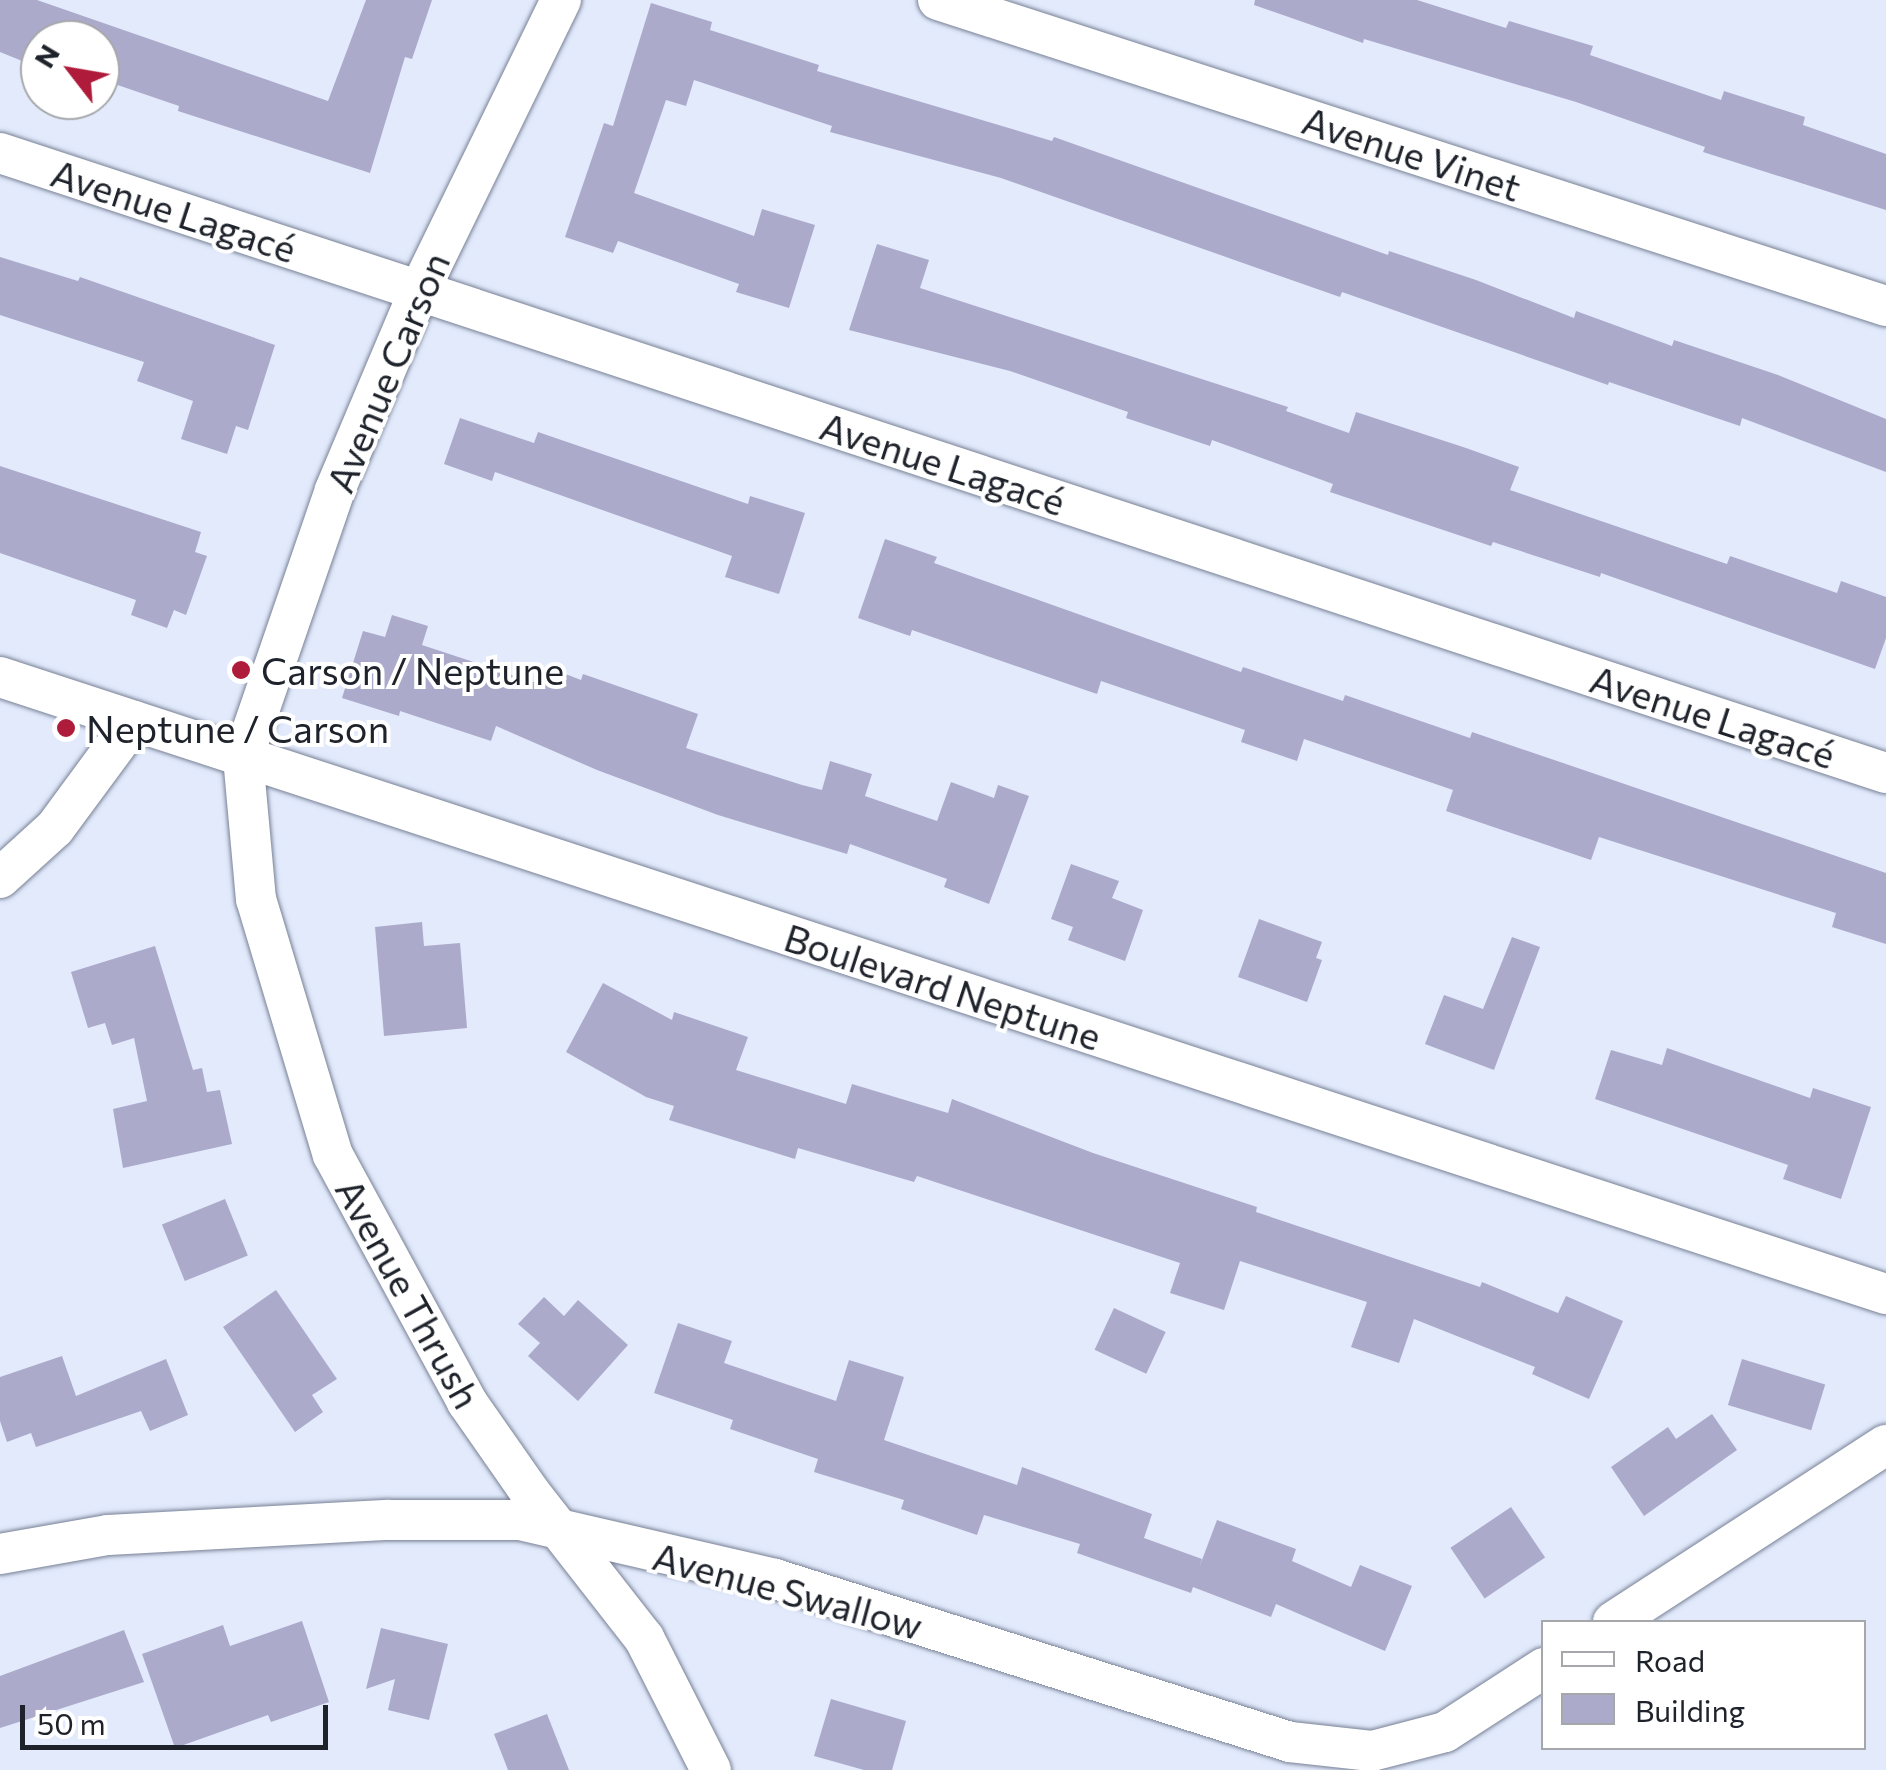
<!DOCTYPE html>
<meta charset="utf-8">
<style>
body{margin:0}
#map{position:relative;width:1886px;height:1770px;overflow:hidden;background:#e2eafc;font-family:Commissioner,sans-serif}
div>[style]{position:absolute}
.building>*{inset:0;background:#acaacb;transform-origin:0 0}
.roads{filter:drop-shadow(0 0 2px #788195) drop-shadow(0 0 2px #788195)}
.minor>*{height:40px;margin:-20px;padding:0 20px;transform-origin:20px;border-radius:20px;background:#fff}
.dots>*{width:28px;height:28px;translate:-50% -50%;box-sizing:border-box;border:5px solid #fff;border-radius:50%}
span{translate:-50% -50%;white-space:nowrap;text-align:center;line-height:1.15;-webkit-text-stroke:8px #fff;paint-order:stroke}
.street-label{font-size:38px;color:#1e222a}
.poi-label{font-size:38px;color:#1e222a}
.left{translate:0 -50%;text-align:left}
.legend{position:absolute;left:1541px;top:1620px;width:325px;height:130px;box-sizing:border-box;background:#fff;border:2px solid #a5a7aa;margin:0;padding:12px 18px;list-style:none;font-size:30px;color:#1e222a}
.legend li{display:flex;align-items:center;gap:20px;height:50px}
.legend b{width:50px;border:2px solid #a5a7aa}
.north{position:absolute;left:20px;top:20px;width:100px;height:100px;box-sizing:border-box;background:#fff;border:2px solid #a5a7aa;border-radius:50%;rotate:301deg;font-size:28px;font-weight:700;line-height:40px;text-align:center;color:#1e222a}
.north::after{content:'';display:block;margin:auto;width:35px;height:45px;background:#af1b3a;clip-path:polygon(50% 0,100% 100%,50% 72%,0 100%)}
.scale{position:absolute;left:20px;top:1705px;width:308px;height:45px;box-sizing:border-box;border:5px solid #1e222a;border-top:0;padding-left:12px;font-size:30px;line-height:35px;white-space:nowrap;color:#1e222a;-webkit-text-stroke:8px #fff;paint-order:stroke}
</style>
<div id="map">
<div class="building">
<i style="clip-path:polygon(0 0,37px 0,328px 101px,366px 0,432px 0,412px 59px,405px 57px,370px 173px,178px 111px,179px 106px,100px 79px,100px 40px,40px 40px,32px 65px,0 52px)"></i>
<i style="clip-path:polygon(1255px 0,1417px 0,1506px 28px,1509px 21px,1593px 46px,1590px 55px,1721px 100px,1724px 91px,1805px 117px,1803px 125px,1886px 154px,1886px 210px,1703px 152px,1705px 147px,1576px 102px,1364px 39px,1363px 43px,1254px 5px)"></i>
<i style="clip-path:polygon(651px 3px,712px 22px,710px 30px,819px 65px,817px 71px,1052px 141px,1054px 137px,1388px 255px,1389px 251px,1476px 280px,1574px 318px,1576px 311px,1672px 346px,1674px 340px,1778px 375px,1886px 419px,1886px 472px,1742px 418px,1740px 426px,1609px 382px,1608px 385px,1342px 292px,1340px 297px,1001px 178px,830px 132px,832px 126px,694px 80px,686px 106px,666px 100px,634px 193px,754px 236px,762px 209px,815px 225px,789px 308px,736px 292px,739px 284px,618px 241px,613px 253px,565px 237px,604px 123px,613px 126px)"></i>
<i style="clip-path:polygon(877px 244px,929px 260px,920px 288px,1288px 407px,1286px 411px,1349px 433px,1356px 412px,1466px 448px,1519px 467px,1510px 490px,1727px 564px,1730px 556px,1837px 593px,1841px 581px,1886px 597px,1886px 638px,1875px 669px,1601px 573px,1600px 577px,1493px 542px,1491px 546px,1330px 492px,1333px 484px,1212px 440px,1210px 446px,1126px 418px,1128px 412px,1010px 371px,849px 330px)"></i>
<i style="clip-path:polygon(0 257px,78px 281px,80px 277px,275px 345px,248px 430px,236px 426px,227px 454px,181px 439px,193px 401px,137px 381px,144px 362px,0 315px)"></i>
<i style="clip-path:polygon(460px 418px,534px 443px,538px 432px,748px 504px,750px 496px,805px 513px,779px 594px,725px 577px,732px 556px,495px 472px,492px 481px,444px 464px)"></i>
<i style="clip-path:polygon(0 466px,201px 532px,195px 552px,207px 556px,186px 615px,174px 610px,167px 628px,131px 615px,136px 600px,0 553px)"></i>
<i style="clip-path:polygon(885px 539px,937px 557px,934px 563px,1241px 672px,1243px 667px,1343px 701px,1345px 695px,1470px 738px,1472px 732px,1886px 873px,1886px 944px,1832px 927px,1836px 913px,1599px 837px,1591px 860px,1446px 811px,1453px 790px,1304px 739px,1297px 761px,1241px 742px,1245px 730px,1101px 681px,1097px 694px,912px 630px,910px 636px,858px 618px)"></i>
<i style="clip-path:polygon(392px 615px,428px 626px,422px 645px,543px 685px,550px 668px,581px 680px,583px 674px,698px 714px,686px 748px,802px 785px,822px 790px,830px 761px,872px 774px,865px 796px,937px 821px,951px 782px,994px 798px,998px 785px,1029px 796px,989px 904px,944px 887px,947px 879px,850px 844px,847px 854px,718px 815px,597px 770px,496px 726px,491px 741px,400px 711px,399px 716px,342px 698px,363px 631px,385px 637px)"></i>
<i style="clip-path:polygon(1071px 864px,1119px 881px,1112px 898px,1143px 910px,1125px 961px,1068px 940px,1073px 927px,1051px 919px)"></i>
<i style="clip-path:polygon(1259px 919px,1322px 942px,1316px 958px,1322px 960px,1307px 1002px,1238px 977px)"></i>
<i style="clip-path:polygon(422px 922px,424px 946px,460px 943px,467px 1028px,384px 1036px,375px 927px)"></i>
<i style="clip-path:polygon(1512px 937px,1540px 947px,1494px 1070px,1425px 1044px,1444px 995px,1483px 1009px)"></i>
<i style="clip-path:polygon(155px 946px,193px 1070px,202px 1068px,207px 1092px,220px 1090px,232px 1144px,123px 1168px,113px 1109px,147px 1101px,134px 1038px,112px 1045px,105px 1023px,88px 1028px,71px 972px)"></i>
<i style="clip-path:polygon(603px 983px,672px 1020px,674px 1012px,748px 1037px,736px 1070px,846px 1104px,852px 1084px,948px 1113px,952px 1099px,1093px 1153px,1257px 1207px,1256px 1212px,1480px 1287px,1482px 1282px,1558px 1313px,1566px 1296px,1623px 1321px,1589px 1399px,1532px 1374px,1535px 1367px,1414px 1319px,1399px 1363px,1351px 1347px,1367px 1302px,1240px 1261px,1224px 1310px,1170px 1293px,1180px 1263px,917px 1176px,914px 1182px,798px 1148px,795px 1159px,669px 1120px,674px 1106px,646px 1097px,566px 1052px)"></i>
<i style="clip-path:polygon(1667px 1048px,1810px 1098px,1813px 1088px,1871px 1107px,1841px 1199px,1783px 1179px,1788px 1165px,1595px 1099px,1611px 1050px,1662px 1065px)"></i>
<i style="left:225px;top:1199px;width:61px;height:68px;rotate:68deg"></i>
<i style="clip-path:polygon(276px 1290px,337px 1379px,312px 1395px,323px 1412px,295px 1432px,223px 1327px)"></i>
<i style="clip-path:polygon(544px 1297px,564px 1316px,578px 1300px,628px 1345px,578px 1401px,528px 1356px,540px 1343px,518px 1324px)"></i>
<i style="left:1114px;top:1308px;width:57px;height:46px;rotate:25deg"></i>
<i style="clip-path:polygon(678px 1323px,732px 1341px,724px 1363px,836px 1401px,849px 1360px,904px 1377px,884px 1440px,1017px 1485px,1022px 1467px,1152px 1514px,1144px 1538px,1202px 1559px,1199px 1568px,1217px 1520px,1296px 1549px,1292px 1561px,1351px 1587px,1360px 1565px,1412px 1586px,1385px 1651px,1276px 1604px,1271px 1617px,1193px 1587px,1191px 1593px,1077px 1553px,1080px 1544px,984px 1515px,977px 1535px,901px 1509px,904px 1500px,814px 1472px,818px 1459px,730px 1429px,733px 1420px,654px 1393px)"></i>
<i style="clip-path:polygon(62px 1356px,76px 1396px,166px 1359px,188px 1415px,150px 1431px,141px 1411px,36px 1447px,31px 1433px,7px 1442px,0 1421px,0 1377px)"></i>
<i style="left:1742px;top:1359px;width:87px;height:48px;rotate:17deg"></i>
<i style="clip-path:polygon(1712px 1414px,1737px 1450px,1644px 1516px,1611px 1467px,1668px 1427px,1676px 1439px)"></i>
<i style="left:1511px;top:1507px;width:61px;height:73px;rotate:56deg"></i>
<i style="clip-path:polygon(302px 1621px,329px 1702px,271px 1722px,268px 1715px,175px 1748px,142px 1654px,223px 1625px,230px 1646px)"></i>
<i style="clip-path:polygon(381px 1628px,448px 1644px,429px 1720px,388px 1710px,395px 1679px,366px 1689px)"></i>
<i style="clip-path:polygon(124px 1630px,144px 1682px,0 1728px,0 1676px)"></i>
<i style="clip-path:polygon(831px 1699px,906px 1721px,892px 1770px,864px 1770px,814px 1756px)"></i>
<i style="clip-path:polygon(547px 1714px,569px 1770px,508px 1770px,494px 1734px)"></i>
</div>
<div class="roads">
<div class="minor">
<i style="left:561px;top:0;width:324px;rotate:116deg"></i>
<i style="left:419px;top:291px;width:216px;rotate:112.9deg"></i>
<i style="left:335px;top:490px;width:282px;rotate:109deg"></i>
<i style="left:243px;top:757px;width:143px;rotate:84.8deg"></i>
<i style="left:256px;top:899px;width:267px;rotate:73.3deg"></i>
<i style="left:333px;top:1155px;width:281px;rotate:61.5deg"></i>
<i style="left:467px;top:1402px;width:108px;rotate:55.1deg"></i>
<i style="left:529px;top:1491px;width:187px;rotate:52deg"></i>
<i style="left:644px;top:1638px;width:148px;rotate:63.1deg"></i>
<i style="left:938px;top:0;width:996px;rotate:17.89deg"></i>
<i style="left:0;top:153px;width:1985px;rotate:18.2deg"></i>
<i style="left:0;top:677px;width:1984px;rotate:18.12deg"></i>
<i style="left:0;top:878px;width:74px;rotate:-42.3deg"></i>
<i style="left:55px;top:828px;width:133px;rotate:-53.6deg"></i>
<i style="left:0;top:1554px;width:110px;rotate:-10deg"></i>
<i style="left:108px;top:1535px;width:281px;rotate:-3.1deg"></i>
<i style="left:389px;top:1520px;width:131px"></i>
<i style="left:520px;top:1520px;width:262px;rotate:13deg"></i>
<i style="left:775px;top:1579px;width:540px;rotate:17.56deg"></i>
<i style="left:1290px;top:1742px;width:82px;rotate:6.3deg"></i>
<i style="left:1372px;top:1751px;width:75px;rotate:-14.6deg"></i>
<i style="left:1445px;top:1732px;width:118px;rotate:-32.9deg"></i>
<i style="left:1613px;top:1622px;width:325px;rotate:-33deg"></i>
</div>
</div>
<div class="dots">
<i style="left:241px;top:670px;background:#af1b3a"></i>
<i style="left:66px;top:728px;background:#af1b3a"></i>
</div>
<div class="street-label">
<span style="left:1412px;top:153px;rotate:18deg">Avenue Vinet</span>
<span style="left:174px;top:210px;rotate:18deg">Avenue Lagacé</span>
<span style="left:387px;top:372px;rotate:-67deg">Avenue Carson</span>
<span style="left:943px;top:463px;rotate:18deg">Avenue Lagacé</span>
<span style="left:1713px;top:716px;rotate:18deg">Avenue Lagacé</span>
<span style="left:943px;top:986px;rotate:18deg">Boulevard Neptune</span>
<span style="left:409px;top:1293px;rotate:61deg">Avenue Thrush</span>
<span style="left:788px;top:1590px;rotate:15deg">Avenue Swallow</span>
</div>
<div class="poi-label">
<span class="left" style="left:261px;top:670px">Carson / Neptune</span>
<span class="left" style="left:86px;top:728px">Neptune / Carson</span>
</div>
<ul class="legend">
<li><b style="height:12px;background:#fff"></b>Road</li>
<li><b style="height:28px;background:#acaacb"></b>Building</li>
</ul>
<div class="north">N</div>
<div class="scale">50 m</div>
</div>
